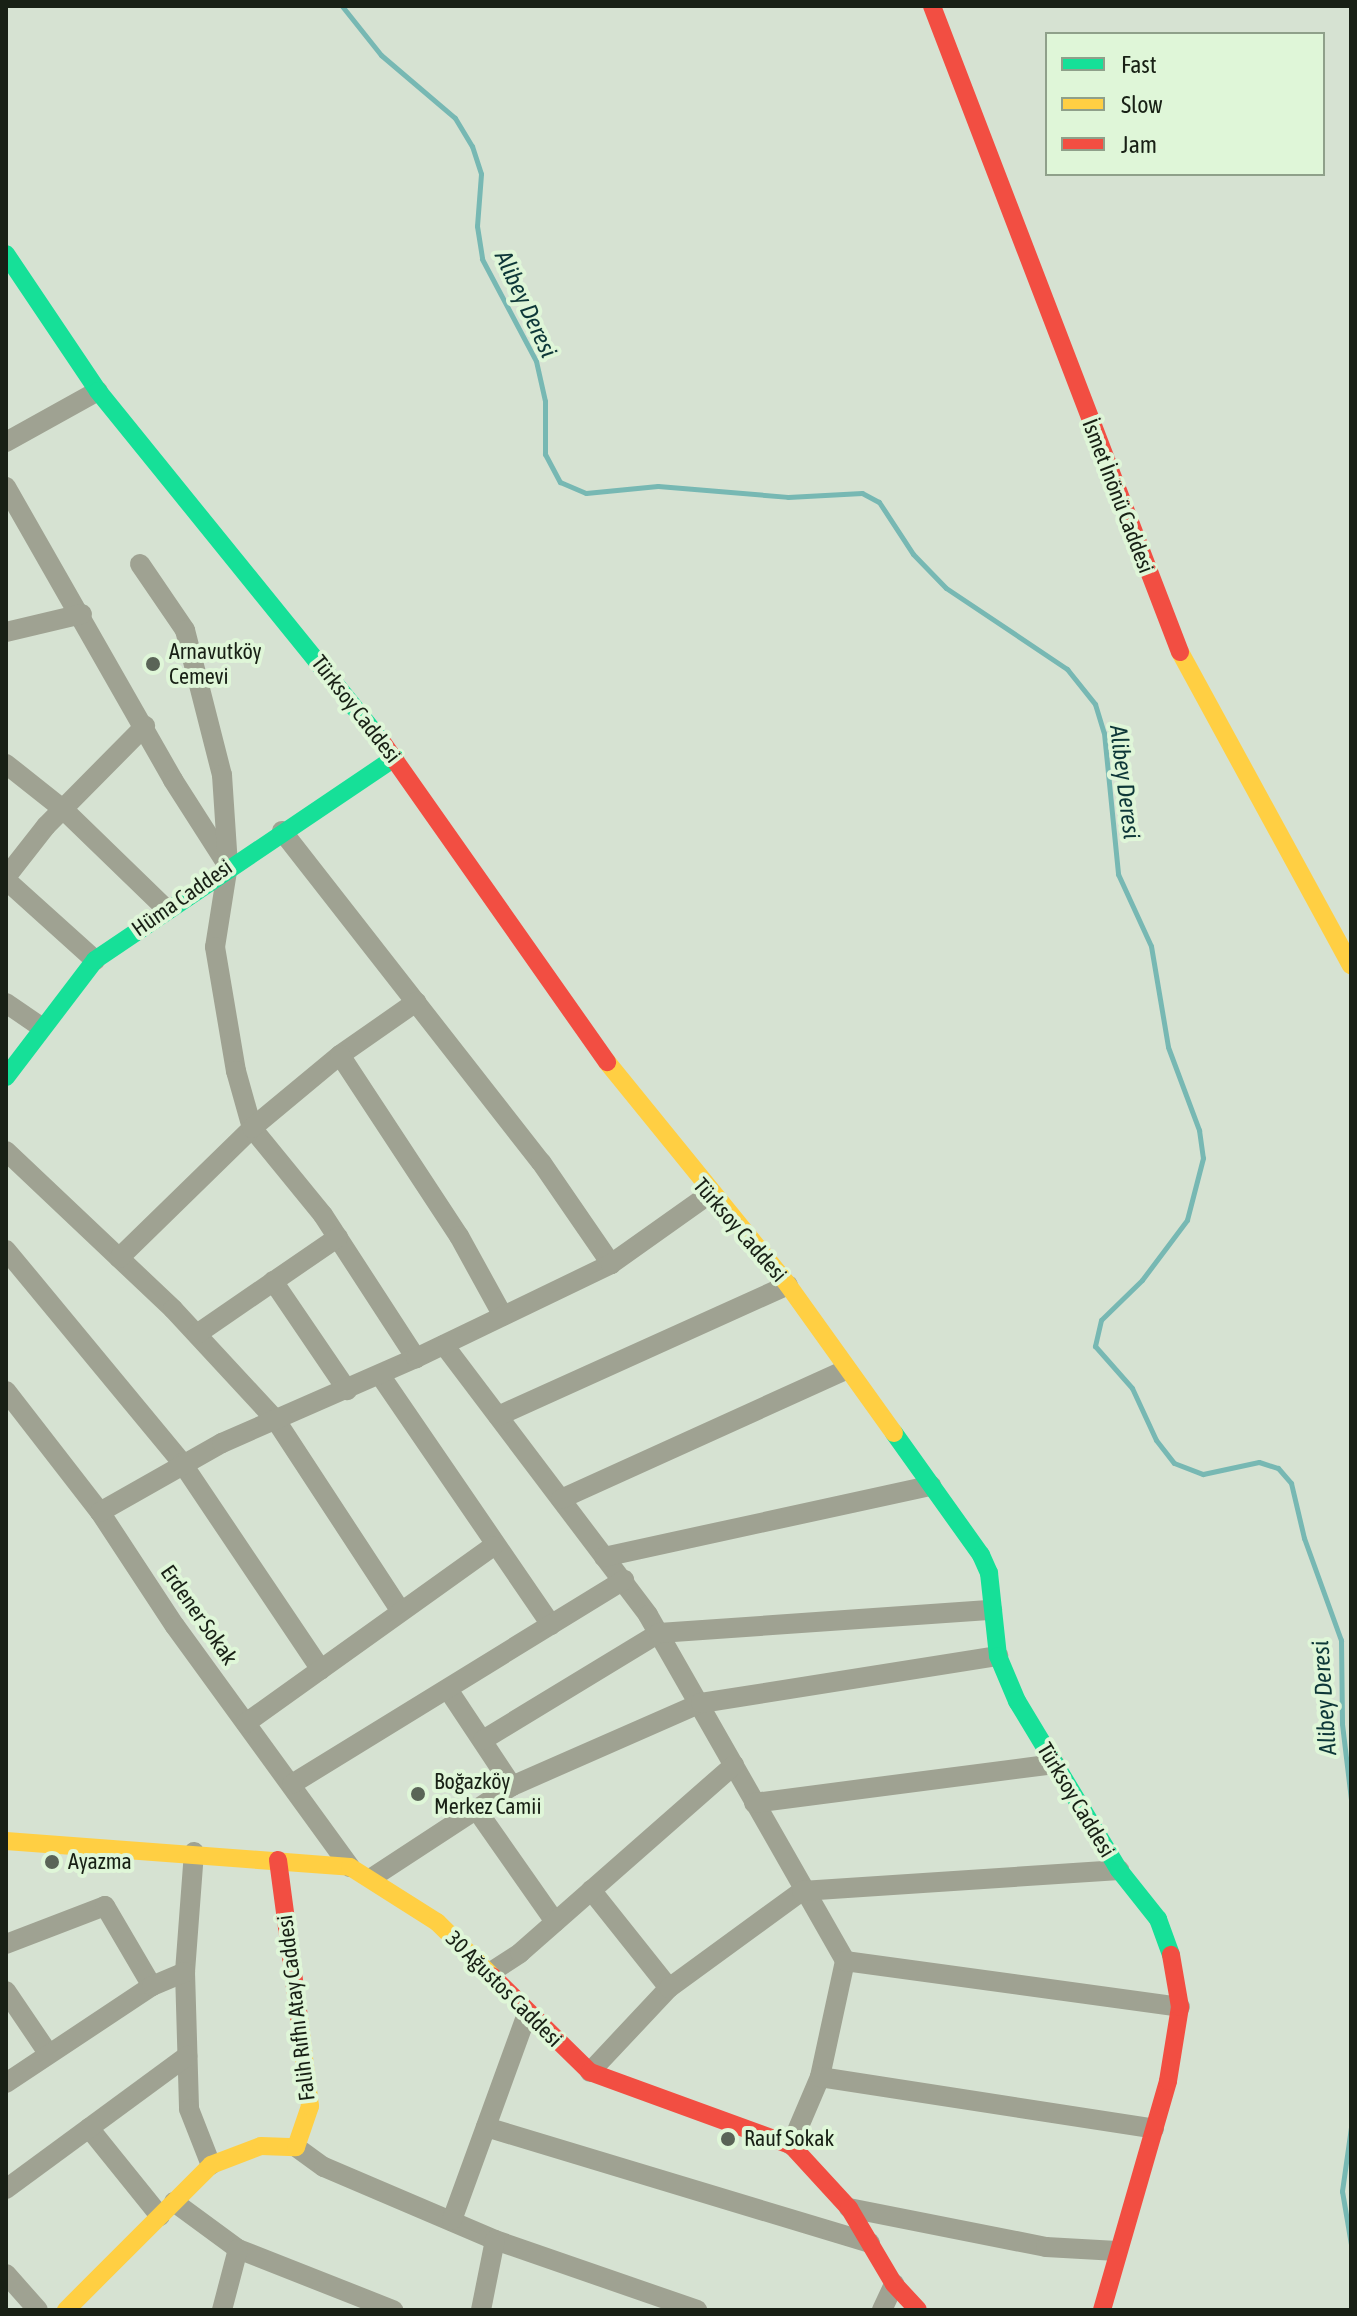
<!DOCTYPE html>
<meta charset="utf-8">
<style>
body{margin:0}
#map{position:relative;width:1357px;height:2316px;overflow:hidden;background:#d6e2d2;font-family:"Asap Condensed",sans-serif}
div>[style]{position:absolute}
.stream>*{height:5px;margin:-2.5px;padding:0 2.5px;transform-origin:2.5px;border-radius:2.5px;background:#77b8b3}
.street>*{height:20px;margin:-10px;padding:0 10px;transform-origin:10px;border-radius:10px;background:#9fa292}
.fast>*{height:18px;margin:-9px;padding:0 9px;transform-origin:9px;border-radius:9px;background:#16e098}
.slow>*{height:18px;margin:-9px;padding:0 9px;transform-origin:9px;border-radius:9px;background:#ffcf43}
.jam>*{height:18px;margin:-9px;padding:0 9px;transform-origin:9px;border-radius:9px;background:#f24e42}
.dots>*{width:22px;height:22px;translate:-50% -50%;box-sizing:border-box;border:4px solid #dff6d8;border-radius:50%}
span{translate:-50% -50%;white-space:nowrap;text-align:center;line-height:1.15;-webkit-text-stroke:8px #dff6d8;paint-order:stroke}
.street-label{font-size:22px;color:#182015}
.poi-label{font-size:22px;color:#182015}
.left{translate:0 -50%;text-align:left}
.water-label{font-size:24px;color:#0d3738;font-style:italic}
.frame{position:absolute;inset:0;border:8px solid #182015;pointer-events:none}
.legend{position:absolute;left:1045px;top:32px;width:280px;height:144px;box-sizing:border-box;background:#dff6d8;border:2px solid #8fa08a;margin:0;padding:10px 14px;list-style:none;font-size:24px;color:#182015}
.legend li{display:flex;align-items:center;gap:16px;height:40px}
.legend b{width:40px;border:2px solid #8fa08a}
</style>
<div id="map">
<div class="stream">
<i style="left:342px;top:6px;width:63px;rotate:51.5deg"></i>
<i style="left:381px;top:55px;width:97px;rotate:40.4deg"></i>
<i style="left:455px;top:118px;width:33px;rotate:59deg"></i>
<i style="left:472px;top:146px;width:29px;rotate:72deg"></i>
<i style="left:481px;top:174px;width:52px;rotate:94.4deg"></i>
<i style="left:477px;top:226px;width:33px;rotate:81deg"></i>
<i style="left:482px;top:259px;width:115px;rotate:62.1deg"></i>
<i style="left:536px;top:361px;width:41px;rotate:77.3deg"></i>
<i style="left:545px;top:401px;width:53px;rotate:90deg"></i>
<i style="left:545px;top:454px;width:32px;rotate:62deg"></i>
<i style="left:560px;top:482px;width:28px;rotate:23deg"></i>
<i style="left:586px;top:493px;width:72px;rotate:-5.6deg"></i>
<i style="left:658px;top:486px;width:130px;rotate:4.8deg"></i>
<i style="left:788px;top:497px;width:74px;rotate:-3.1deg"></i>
<i style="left:862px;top:493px;width:19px;rotate:28deg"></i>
<i style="left:879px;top:502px;width:62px;rotate:56.8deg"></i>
<i style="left:913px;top:554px;width:47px;rotate:45.9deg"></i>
<i style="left:946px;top:588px;width:146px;rotate:33.8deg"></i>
<i style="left:1067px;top:669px;width:45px;rotate:51.3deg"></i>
<i style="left:1095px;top:704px;width:30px;rotate:73deg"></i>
<i style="left:1104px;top:733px;width:142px;rotate:84.3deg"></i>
<i style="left:1118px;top:874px;width:79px;rotate:65.4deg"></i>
<i style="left:1151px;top:946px;width:102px;rotate:80.4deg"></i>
<i style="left:1168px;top:1047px;width:89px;rotate:69.5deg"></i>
<i style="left:1199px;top:1130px;width:28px;rotate:82deg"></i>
<i style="left:1203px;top:1158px;width:64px;rotate:104.5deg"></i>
<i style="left:1187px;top:1220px;width:75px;rotate:126.9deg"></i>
<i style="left:1142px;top:1280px;width:57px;rotate:135.7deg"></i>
<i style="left:1101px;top:1320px;width:27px;rotate:103deg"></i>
<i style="left:1095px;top:1346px;width:56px;rotate:48.6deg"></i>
<i style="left:1132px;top:1388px;width:57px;rotate:65.2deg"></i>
<i style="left:1156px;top:1440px;width:29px;rotate:52deg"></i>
<i style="left:1174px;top:1463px;width:31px;rotate:21deg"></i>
<i style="left:1203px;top:1474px;width:57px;rotate:-12.1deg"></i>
<i style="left:1259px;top:1462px;width:20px;rotate:18deg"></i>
<i style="left:1278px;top:1468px;width:20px;rotate:49deg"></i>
<i style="left:1291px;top:1483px;width:57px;rotate:76.7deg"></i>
<i style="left:1304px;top:1538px;width:109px;rotate:70.1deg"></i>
<i style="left:1341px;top:1640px;width:84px;rotate:89.3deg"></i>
<i style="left:1342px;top:1724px;width:76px;rotate:83.2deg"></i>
<i style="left:1351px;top:2127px;width:65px;rotate:98deg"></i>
<i style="left:1342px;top:2191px;width:54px;rotate:80.4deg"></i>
</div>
<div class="street">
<i style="left:6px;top:442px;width:105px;rotate:-29deg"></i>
<i style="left:6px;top:487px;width:337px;rotate:60.3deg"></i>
<i style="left:173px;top:780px;width:98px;rotate:57.4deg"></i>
<i style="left:140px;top:564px;width:80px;rotate:55.7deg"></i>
<i style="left:185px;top:630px;width:150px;rotate:75.7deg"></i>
<i style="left:222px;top:775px;width:90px;rotate:86.2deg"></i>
<i style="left:228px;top:865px;width:83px;rotate:99deg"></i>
<i style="left:215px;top:947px;width:126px;rotate:80.4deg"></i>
<i style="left:236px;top:1071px;width:59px;rotate:74.3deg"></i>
<i style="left:252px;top:1128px;width:112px;rotate:50.8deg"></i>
<i style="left:323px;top:1215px;width:171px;rotate:57deg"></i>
<i style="left:6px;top:632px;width:78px;rotate:-13.3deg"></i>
<i style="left:6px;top:764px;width:74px;rotate:38.4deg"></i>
<i style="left:64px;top:810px;width:141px;rotate:44.1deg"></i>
<i style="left:282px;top:831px;width:420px;rotate:52deg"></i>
<i style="left:541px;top:1162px;width:124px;rotate:55.5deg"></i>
<i style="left:6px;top:877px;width:65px;rotate:-51.9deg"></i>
<i style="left:46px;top:826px;width:141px;rotate:-45.3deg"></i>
<i style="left:6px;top:880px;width:120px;rotate:42deg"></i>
<i style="left:6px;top:1003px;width:42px;rotate:34.4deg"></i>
<i style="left:340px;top:1055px;width:93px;rotate:-34.9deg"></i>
<i style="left:6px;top:1151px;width:230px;rotate:43.4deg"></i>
<i style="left:173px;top:1309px;width:150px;rotate:47.2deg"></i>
<i style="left:275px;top:1419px;width:228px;rotate:56.8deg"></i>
<i style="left:6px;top:1250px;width:276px;rotate:50.4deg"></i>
<i style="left:182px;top:1463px;width:249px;rotate:56.1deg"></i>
<i style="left:119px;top:1258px;width:186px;rotate:-44.3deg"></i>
<i style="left:252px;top:1128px;width:114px;rotate:-39.7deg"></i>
<i style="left:340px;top:1055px;width:217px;rotate:56.7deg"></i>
<i style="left:459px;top:1236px;width:91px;rotate:61.2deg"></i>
<i style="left:273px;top:1281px;width:132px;rotate:55.8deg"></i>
<i style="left:197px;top:1334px;width:171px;rotate:-34.5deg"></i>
<i style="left:444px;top:1345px;width:338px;rotate:52.9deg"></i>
<i style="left:648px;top:1615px;width:398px;rotate:60.3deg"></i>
<i style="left:845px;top:1961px;width:119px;rotate:102.2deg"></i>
<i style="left:820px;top:2077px;width:74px;rotate:113.1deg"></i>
<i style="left:380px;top:1375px;width:303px;rotate:55.6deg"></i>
<i style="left:6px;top:1391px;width:153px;rotate:52.2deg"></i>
<i style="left:100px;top:1512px;width:136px;rotate:56.7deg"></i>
<i style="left:175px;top:1626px;width:298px;rotate:54deg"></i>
<i style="left:498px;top:1416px;width:318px;rotate:-24.3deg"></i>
<i style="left:561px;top:1499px;width:312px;rotate:-24.4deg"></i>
<i style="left:100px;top:1512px;width:140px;rotate:-29.5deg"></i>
<i style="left:222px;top:1443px;width:212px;rotate:-23.7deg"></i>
<i style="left:416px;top:1358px;width:216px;rotate:-25.7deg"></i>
<i style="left:611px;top:1264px;width:119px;rotate:-35.4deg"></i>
<i style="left:604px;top:1557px;width:335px;rotate:-12.3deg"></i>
<i style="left:449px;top:1691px;width:114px;rotate:56.4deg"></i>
<i style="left:246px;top:1723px;width:304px;rotate:-35.6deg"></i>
<i style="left:483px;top:1740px;width:206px;rotate:-31.3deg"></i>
<i style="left:659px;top:1633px;width:334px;rotate:-4deg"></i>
<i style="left:292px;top:1784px;width:390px;rotate:-31.6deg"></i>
<i style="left:754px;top:1803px;width:303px;rotate:-7.4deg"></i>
<i style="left:476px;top:1809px;width:138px;rotate:55deg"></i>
<i style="left:194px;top:1852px;width:120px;rotate:94.3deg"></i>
<i style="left:185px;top:1972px;width:137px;rotate:88.3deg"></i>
<i style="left:189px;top:2109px;width:60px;rotate:68.6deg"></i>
<i style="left:373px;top:1877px;width:166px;rotate:-33.2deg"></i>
<i style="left:512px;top:1786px;width:206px;rotate:-23.7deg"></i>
<i style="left:701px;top:1703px;width:301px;rotate:-9deg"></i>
<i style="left:591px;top:1890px;width:125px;rotate:51.5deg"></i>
<i style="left:6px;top:1944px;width:106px;rotate:-21deg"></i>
<i style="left:105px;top:1906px;width:93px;rotate:59.6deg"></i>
<i style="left:845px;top:1961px;width:338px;rotate:7.8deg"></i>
<i style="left:488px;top:1974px;width:38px;rotate:-33deg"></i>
<i style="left:520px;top:1953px;width:285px;rotate:-41.3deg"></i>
<i style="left:6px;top:1991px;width:75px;rotate:55.9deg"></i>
<i style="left:590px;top:2072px;width:115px;rotate:-46.8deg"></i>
<i style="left:669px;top:1988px;width:165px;rotate:-36.1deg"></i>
<i style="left:802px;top:1891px;width:318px;rotate:-3.8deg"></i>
<i style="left:820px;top:2077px;width:338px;rotate:8.8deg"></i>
<i style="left:6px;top:2083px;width:175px;rotate:-33.6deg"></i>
<i style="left:152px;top:1986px;width:36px;rotate:-23deg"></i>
<i style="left:486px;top:2127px;width:401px;rotate:16.8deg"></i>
<i style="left:89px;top:2128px;width:113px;rotate:51.1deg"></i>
<i style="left:296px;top:2147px;width:34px;rotate:36deg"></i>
<i style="left:324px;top:2167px;width:186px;rotate:23.1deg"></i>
<i style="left:495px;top:2240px;width:214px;rotate:19.1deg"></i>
<i style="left:6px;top:2189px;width:225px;rotate:-36.3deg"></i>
<i style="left:174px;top:2202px;width:79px;rotate:36.3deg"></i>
<i style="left:238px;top:2249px;width:167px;rotate:21.5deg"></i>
<i style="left:849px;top:2208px;width:201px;rotate:11.2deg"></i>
<i style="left:1046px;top:2247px;width:71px;rotate:3.2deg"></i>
<i style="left:452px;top:2220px;width:219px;rotate:-70deg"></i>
<i style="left:6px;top:2274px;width:48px;rotate:48.4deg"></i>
<i style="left:222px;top:2310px;width:63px;rotate:-75.3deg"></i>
<i style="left:481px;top:2310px;width:71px;rotate:-78.7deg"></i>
<i style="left:882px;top:2310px;width:29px;rotate:-65deg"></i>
</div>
<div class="fast">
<i style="left:6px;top:254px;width:165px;rotate:56.1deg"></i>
<i style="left:98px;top:391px;width:448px;rotate:51deg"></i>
<i style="left:6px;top:1077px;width:147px;rotate:-52.7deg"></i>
<i style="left:95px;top:960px;width:362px;rotate:-34deg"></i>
<i style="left:894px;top:1433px;width:150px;rotate:54.5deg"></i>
<i style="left:981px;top:1555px;width:20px;rotate:66deg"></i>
<i style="left:989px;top:1573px;width:83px;rotate:83.8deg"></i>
<i style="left:998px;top:1656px;width:49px;rotate:67.1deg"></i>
<i style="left:1017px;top:1701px;width:197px;rotate:58.9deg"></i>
<i style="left:1119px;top:1870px;width:63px;rotate:51.5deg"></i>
<i style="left:1158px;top:1919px;width:38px;rotate:70deg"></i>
</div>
<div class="slow">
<i style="left:1180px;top:652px;width:357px;rotate:61.4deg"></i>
<i style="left:607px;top:1062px;width:287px;rotate:50.9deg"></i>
<i style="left:788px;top:1285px;width:182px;rotate:54.4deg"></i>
<i style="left:6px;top:1841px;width:345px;rotate:4.3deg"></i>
<i style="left:350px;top:1867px;width:103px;rotate:32.3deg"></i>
<i style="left:437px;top:1922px;width:77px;rotate:44.5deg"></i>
<i style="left:66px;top:2310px;width:205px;rotate:-45deg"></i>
<i style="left:211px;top:2165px;width:53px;rotate:-20.8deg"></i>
<i style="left:261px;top:2146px;width:35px;rotate:2deg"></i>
<i style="left:296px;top:2147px;width:43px;rotate:-71.1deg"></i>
<i style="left:310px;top:2106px;width:89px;rotate:-97.1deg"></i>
</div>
<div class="jam">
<i style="left:932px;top:6px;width:692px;rotate:69deg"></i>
<i style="left:380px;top:739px;width:395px;rotate:54.9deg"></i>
<i style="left:278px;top:1860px;width:159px;rotate:82.4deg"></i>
<i style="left:492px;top:1976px;width:137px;rotate:44.4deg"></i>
<i style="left:590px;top:2072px;width:214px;rotate:20deg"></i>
<i style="left:791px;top:2145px;width:86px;rotate:47.4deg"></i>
<i style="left:849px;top:2208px;width:88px;rotate:59.4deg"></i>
<i style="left:894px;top:2284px;width:35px;rotate:47deg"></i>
<i style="left:1102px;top:2310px;width:238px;rotate:-73.9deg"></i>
<i style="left:1168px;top:2081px;width:75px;rotate:-80.8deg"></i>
<i style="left:1180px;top:2007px;width:53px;rotate:-99.8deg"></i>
</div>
<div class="dots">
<i style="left:153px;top:664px;background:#5a6457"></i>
<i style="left:418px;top:1794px;background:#5a6457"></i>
<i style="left:52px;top:1862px;background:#5a6457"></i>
<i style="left:728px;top:2139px;background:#5a6457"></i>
</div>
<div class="street-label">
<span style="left:1118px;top:496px;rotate:69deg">İsmet İnönü Caddesi</span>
<span style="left:356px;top:709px;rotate:52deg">Türksoy Caddesi</span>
<span style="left:182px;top:898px;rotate:-35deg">Hüma Caddesi</span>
<span style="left:740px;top:1230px;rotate:49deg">Türksoy Caddesi</span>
<span style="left:199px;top:1615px;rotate:55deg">Erdener Sokak</span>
<span style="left:1076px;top:1800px;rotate:59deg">Türksoy Caddesi</span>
<span style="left:504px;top:1989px;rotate:45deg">30 Ağustos Caddesi</span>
<span style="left:296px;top:2008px;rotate:-97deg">Falih Rıfhı Atay Caddesi</span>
</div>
<div class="poi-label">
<span class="left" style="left:169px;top:664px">Arnavutköy<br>Cemevi</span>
<span class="left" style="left:434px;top:1794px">Boğazköy<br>Merkez Camii</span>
<span class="left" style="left:68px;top:1862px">Ayazma</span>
<span class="left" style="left:744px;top:2139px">Rauf Sokak</span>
</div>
<div class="water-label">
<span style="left:526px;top:304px;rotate:65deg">Alibey Deresi</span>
<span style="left:1125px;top:782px;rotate:83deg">Alibey Deresi</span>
<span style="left:1324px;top:1698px;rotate:-94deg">Alibey Deresi</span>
</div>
<div class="frame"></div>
<ul class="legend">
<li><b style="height:10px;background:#16e098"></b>Fast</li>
<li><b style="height:10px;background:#ffcf43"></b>Slow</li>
<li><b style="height:10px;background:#f24e42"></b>Jam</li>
</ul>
</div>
